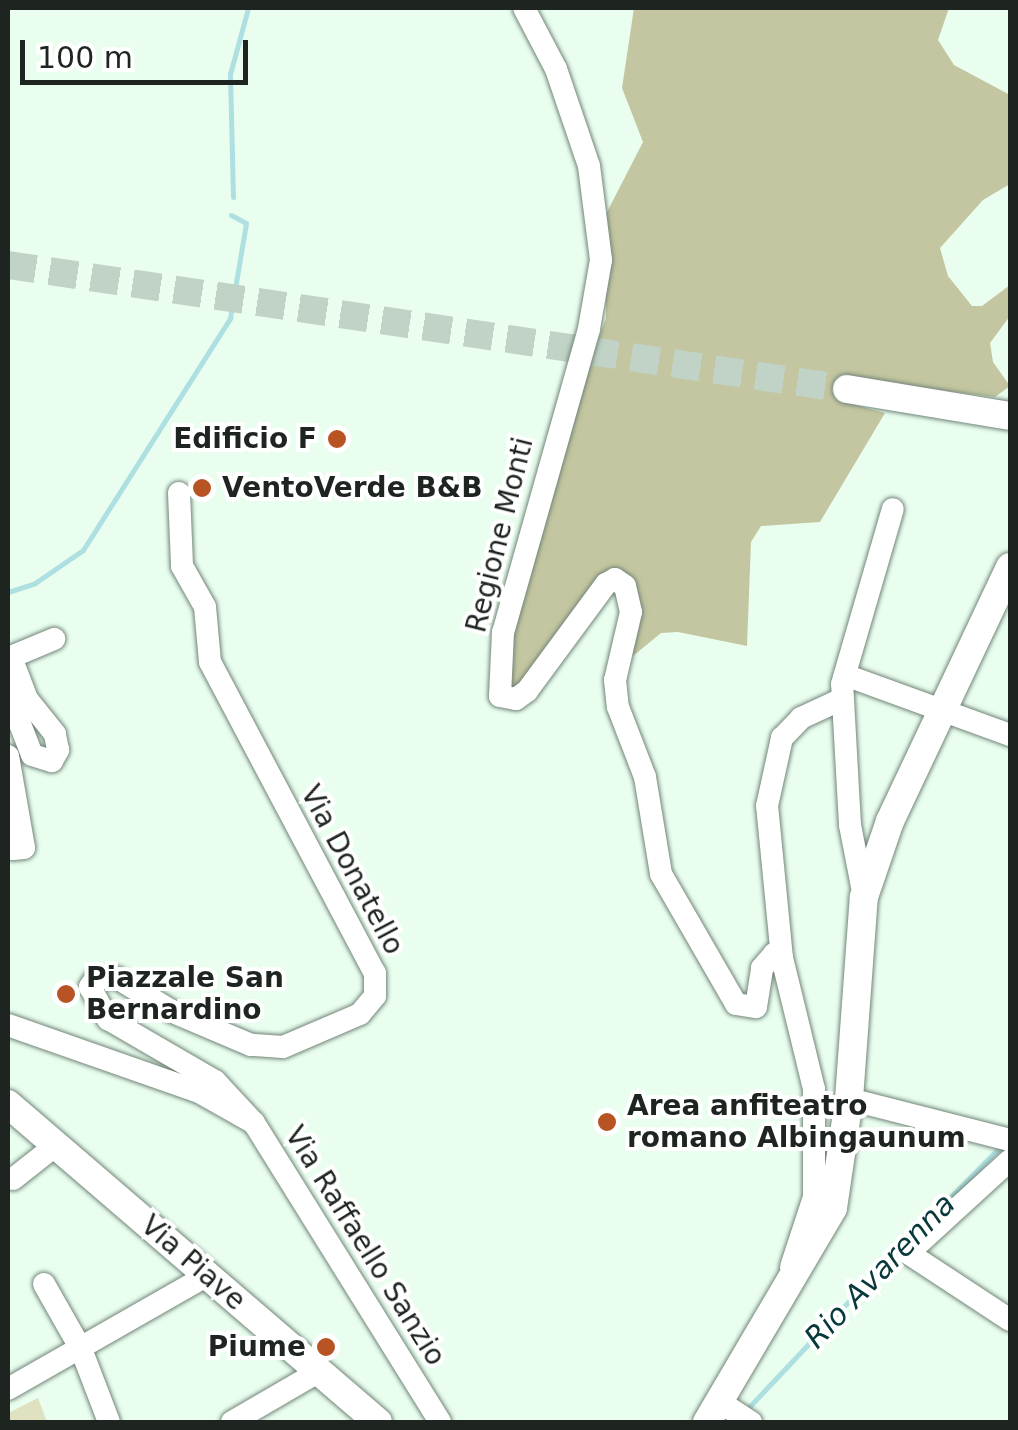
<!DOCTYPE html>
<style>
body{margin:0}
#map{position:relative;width:1018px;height:1430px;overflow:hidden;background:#e9feef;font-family:"DejaVu Sans",sans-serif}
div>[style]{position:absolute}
.green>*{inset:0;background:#dfe1c0}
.forest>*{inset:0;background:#c3c6a0}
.stream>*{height:5px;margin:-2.5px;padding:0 2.5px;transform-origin:2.5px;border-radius:2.5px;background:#aee0e2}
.major-tunnel>*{height:28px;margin-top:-14px;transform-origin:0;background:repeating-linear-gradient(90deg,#c0d3c6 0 28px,transparent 0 42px)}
.roads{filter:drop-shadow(0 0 2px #728578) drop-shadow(0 0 2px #728578)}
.minor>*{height:22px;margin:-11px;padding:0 11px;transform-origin:11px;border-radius:11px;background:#fff}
.major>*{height:28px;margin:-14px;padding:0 14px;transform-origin:14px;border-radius:14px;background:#fff}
.dots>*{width:28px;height:28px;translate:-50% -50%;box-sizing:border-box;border:5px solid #fff;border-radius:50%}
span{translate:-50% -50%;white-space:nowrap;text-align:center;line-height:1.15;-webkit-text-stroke:8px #fff;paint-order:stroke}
.poi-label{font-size:28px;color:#1e2520;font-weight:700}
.right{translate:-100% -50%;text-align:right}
.left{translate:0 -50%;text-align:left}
.street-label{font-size:28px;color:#1e2520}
.water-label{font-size:30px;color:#08393b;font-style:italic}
.frame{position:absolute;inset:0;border:10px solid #1e2520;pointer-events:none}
.scale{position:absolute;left:20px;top:40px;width:228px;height:45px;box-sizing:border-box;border:5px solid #1e2520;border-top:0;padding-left:12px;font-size:30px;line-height:35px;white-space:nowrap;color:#1e2520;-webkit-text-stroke:8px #fff;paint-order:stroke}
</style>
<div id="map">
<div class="green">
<i style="clip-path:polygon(38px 1398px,47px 1422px,8px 1422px,8px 1413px)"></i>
</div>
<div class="forest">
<i style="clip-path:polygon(634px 8px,949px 8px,938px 40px,954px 65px,1010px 95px,1010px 184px,983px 200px,940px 248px,948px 276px,972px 306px,982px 306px,1010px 285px,1010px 316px,990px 343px,993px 362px,1010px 386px,995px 397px,907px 386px,841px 395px,844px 402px,885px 413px,820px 522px,761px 526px,751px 542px,747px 646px,678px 632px,661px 633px,633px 656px,619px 573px,528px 681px,512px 689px,504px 681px,530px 556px,568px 421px,606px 318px,606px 214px,643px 142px,622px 88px)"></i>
</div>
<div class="stream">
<i style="left:233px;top:197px;width:123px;rotate:-91.4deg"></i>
<i style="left:230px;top:74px;width:68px;rotate:-74.7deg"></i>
<i style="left:8px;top:592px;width:28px;rotate:-18deg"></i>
<i style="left:35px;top:583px;width:58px;rotate:-34.5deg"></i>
<i style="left:83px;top:550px;width:275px;rotate:-57.6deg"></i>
<i style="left:230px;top:318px;width:96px;rotate:-80.4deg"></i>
<i style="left:246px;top:223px;width:17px;rotate:-152deg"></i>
<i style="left:922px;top:1226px;width:114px;rotate:-45.4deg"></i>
<i style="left:749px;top:1407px;width:220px;rotate:-46.7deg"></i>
</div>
<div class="major-tunnel">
<i style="left:8px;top:265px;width:848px;rotate:8.41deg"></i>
</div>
<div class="roads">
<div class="minor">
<i style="left:524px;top:8px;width:69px;rotate:62.3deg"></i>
<i style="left:556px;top:69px;width:102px;rotate:71.2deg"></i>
<i style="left:589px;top:166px;width:95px;rotate:82.7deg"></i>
<i style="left:601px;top:260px;width:70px;rotate:99.9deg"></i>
<i style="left:589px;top:329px;width:315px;rotate:105.8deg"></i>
<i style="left:503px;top:632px;width:64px;rotate:92.7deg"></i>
<i style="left:500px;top:696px;width:16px;rotate:11deg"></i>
<i style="left:516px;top:699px;width:14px;rotate:-36deg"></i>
<i style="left:527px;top:691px;width:133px;rotate:-53.6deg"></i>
<i style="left:606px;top:584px;width:10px;rotate:-29deg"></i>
<i style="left:615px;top:579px;width:12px;rotate:35deg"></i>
<i style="left:625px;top:586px;width:27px;rotate:77deg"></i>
<i style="left:631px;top:612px;width:70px;rotate:103.2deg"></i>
<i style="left:615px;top:680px;width:27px;rotate:84deg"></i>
<i style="left:618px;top:707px;width:75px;rotate:68.9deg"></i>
<i style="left:645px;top:777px;width:98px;rotate:80.6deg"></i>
<i style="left:661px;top:874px;width:150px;rotate:60deg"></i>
<i style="left:736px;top:1004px;width:20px;rotate:9deg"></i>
<i style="left:756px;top:1007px;width:39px;rotate:-81deg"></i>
<i style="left:762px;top:968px;width:18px;rotate:-49deg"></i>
<i style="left:774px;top:954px;width:9px;rotate:27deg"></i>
<i style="left:179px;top:493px;width:73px;rotate:87.6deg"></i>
<i style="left:182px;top:566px;width:47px;rotate:60.7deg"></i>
<i style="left:205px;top:607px;width:55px;rotate:84.8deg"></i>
<i style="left:210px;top:662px;width:352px;rotate:62.1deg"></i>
<i style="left:375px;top:973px;width:23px;rotate:90deg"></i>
<i style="left:375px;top:996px;width:23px;rotate:130deg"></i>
<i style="left:360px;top:1014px;width:84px;rotate:156.8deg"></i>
<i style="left:283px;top:1047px;width:32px;rotate:-176deg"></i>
<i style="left:251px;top:1045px;width:85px;rotate:-157.1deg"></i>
<i style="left:173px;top:1012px;width:66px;rotate:-148.7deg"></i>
<i style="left:117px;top:978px;width:21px;rotate:180deg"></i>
<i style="left:96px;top:978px;width:11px;rotate:124deg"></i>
<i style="left:90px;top:987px;width:37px;rotate:61deg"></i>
<i style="left:108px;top:1019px;width:124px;rotate:30.1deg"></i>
<i style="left:215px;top:1081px;width:57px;rotate:47.1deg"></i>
<i style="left:845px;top:675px;width:176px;rotate:20deg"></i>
<i style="left:8px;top:693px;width:66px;rotate:68.8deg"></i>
<i style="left:32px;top:755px;width:21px;rotate:17deg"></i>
<i style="left:52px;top:761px;width:13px;rotate:-61deg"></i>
<i style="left:58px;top:750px;width:16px;rotate:-101deg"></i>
<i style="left:55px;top:734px;width:45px;rotate:-128.7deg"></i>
<i style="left:27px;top:699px;width:45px;rotate:-110.9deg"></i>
<i style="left:11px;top:657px;width:47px;rotate:-22.7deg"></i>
<i style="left:8px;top:756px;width:93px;rotate:80.1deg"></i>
<i style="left:24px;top:848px;width:11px;rotate:175deg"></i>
<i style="left:13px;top:849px;width:14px;rotate:-111deg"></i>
<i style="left:864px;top:897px;width:73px;rotate:-101deg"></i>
<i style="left:850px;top:825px;width:141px;rotate:-93.2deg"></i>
<i style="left:842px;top:684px;width:182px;rotate:-73.8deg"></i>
<i style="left:8px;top:1025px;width:202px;rotate:19.3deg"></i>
<i style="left:199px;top:1092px;width:63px;rotate:29.4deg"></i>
<i style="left:254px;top:1123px;width:352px;rotate:58.1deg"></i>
<i style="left:849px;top:1099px;width:166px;rotate:14.3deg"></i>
<i style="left:1010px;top:1160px;width:138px;rotate:137.6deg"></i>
<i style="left:908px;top:1253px;width:122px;rotate:33.3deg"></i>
<i style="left:13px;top:1179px;width:55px;rotate:-38.3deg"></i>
<i style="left:791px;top:1267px;width:74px;rotate:-71.8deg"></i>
<i style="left:814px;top:1197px;width:108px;rotate:-90deg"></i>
<i style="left:814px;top:1089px;width:135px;rotate:-103.7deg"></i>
<i style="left:782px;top:958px;width:153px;rotate:-95.6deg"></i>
<i style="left:767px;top:806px;width:70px;rotate:-77.6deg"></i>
<i style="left:782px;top:738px;width:28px;rotate:-46deg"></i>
<i style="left:801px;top:718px;width:45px;rotate:-24.9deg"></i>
<i style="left:44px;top:1284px;width:75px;rotate:60.4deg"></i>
<i style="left:81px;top:1349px;width:78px;rotate:69deg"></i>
<i style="left:8px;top:1389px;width:230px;rotate:-29.7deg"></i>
<i style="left:720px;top:1402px;width:37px;rotate:33deg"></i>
<i style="left:232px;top:1422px;width:99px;rotate:-30.2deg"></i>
</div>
<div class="major">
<i style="left:847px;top:389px;width:165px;rotate:9.4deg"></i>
<i style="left:8px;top:1104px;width:488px;rotate:40.7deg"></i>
<i style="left:707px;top:1422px;width:248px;rotate:-59.5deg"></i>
<i style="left:833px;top:1208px;width:110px;rotate:-81.6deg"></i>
<i style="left:849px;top:1099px;width:203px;rotate:-85.8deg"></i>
<i style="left:864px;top:897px;width:80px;rotate:-71.1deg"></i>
<i style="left:890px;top:821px;width:281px;rotate:-64.7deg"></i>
</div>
</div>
<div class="dots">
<i style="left:337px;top:439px;background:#b85324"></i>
<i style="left:202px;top:488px;background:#b85324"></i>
<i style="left:66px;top:994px;background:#b85324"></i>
<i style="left:607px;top:1122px;background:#b85324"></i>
<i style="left:326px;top:1347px;background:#b85324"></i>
</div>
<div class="poi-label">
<span class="right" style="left:317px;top:439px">Edificio F</span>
<span class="left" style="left:222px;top:488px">VentoVerde B&amp;B</span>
<span class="left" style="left:86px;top:994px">Piazzale San<br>Bernardino</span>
<span class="left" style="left:627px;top:1122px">Area anfiteatro<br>romano Albingaunum</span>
<span class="right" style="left:306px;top:1347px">Piume</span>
</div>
<div class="street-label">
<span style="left:500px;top:535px;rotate:-76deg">Regione Monti</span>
<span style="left:352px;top:870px;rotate:62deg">Via Donatello</span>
<span style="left:365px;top:1246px;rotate:58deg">Via Raffaello Sanzio</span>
<span style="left:193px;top:1263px;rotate:41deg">Via Piave</span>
</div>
<div class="water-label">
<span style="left:880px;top:1271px;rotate:-46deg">Rio Avarenna</span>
</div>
<div class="frame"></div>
<div class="scale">100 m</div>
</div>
